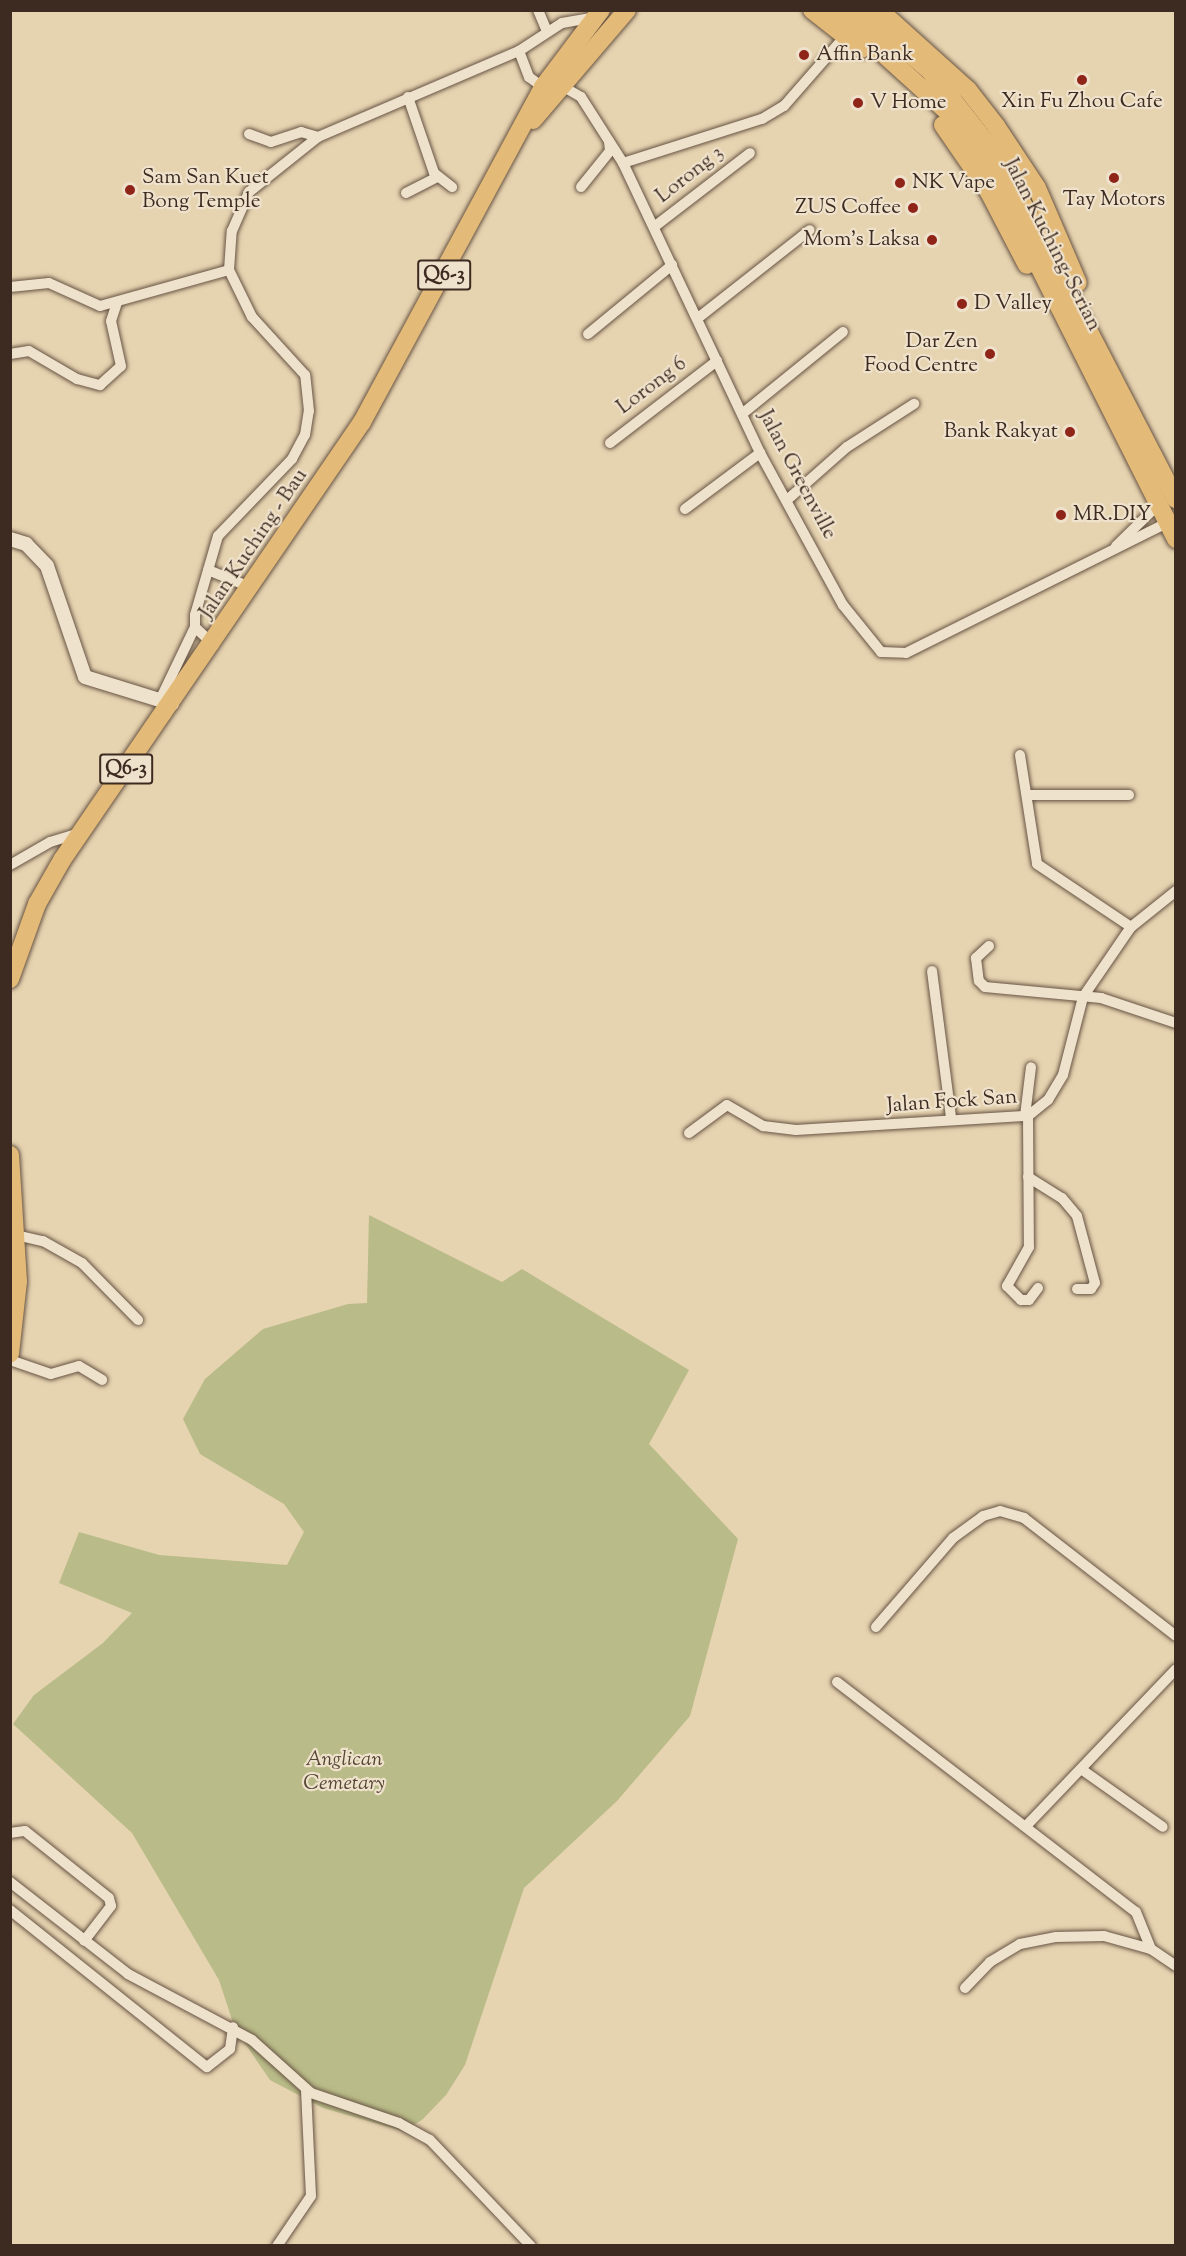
<!DOCTYPE html>
<style>
body{margin:0}
#map{position:relative;width:1186px;height:2256px;overflow:hidden;background:#e6d3b0;font-family:"Sorts Mill Goudy",serif}
div>[style]{position:absolute}
.green>*{inset:0;background:#b9bb88}
.roads{filter:drop-shadow(0 0 2px #675444) drop-shadow(0 0 2px #675444)}
.minor>*{height:10px;margin:-5px;padding:0 5px;transform-origin:5px;border-radius:5px;background:#efe2cc}
.tertiary>*{height:14px;margin:-7px;padding:0 7px;transform-origin:7px;border-radius:7px;background:#efe2cc}
.primary>*{height:18px;margin:-9px;padding:0 9px;transform-origin:9px;border-radius:9px;background:#e3ba78}
.trunk>*{height:18px;margin:-9px;padding:0 9px;transform-origin:9px;border-radius:9px;background:#e3ba78}
.dots>*{width:16px;height:16px;translate:-50% -50%;box-sizing:border-box;border:3px solid #efe2cc;border-radius:50%}
span{translate:-50% -50%;white-space:nowrap;text-align:center;line-height:1.15;-webkit-text-stroke:4.5px #efe2cc;paint-order:stroke}
.shield-label span{padding:2px 4px;background:#efe2cc;border:2px solid;border-radius:4px;-webkit-text-stroke-width:0}
.shield-label{font-size:20px;color:#3d2a20;font-weight:700}
.poi-label{font-size:21px;color:#3d2a20}
.left{translate:0 -50%;text-align:left}
.right{translate:-100% -50%;text-align:right}
.street-label{font-size:21px;color:#3d2a20}
.park-label{font-size:21px;color:#564735;font-style:italic}
.frame{position:absolute;inset:0;border:12px solid #3d2a20;pointer-events:none}
</style>
<div id="map">
<div class="green">
<i style="clip-path:polygon(369px 1215px,502px 1282px,522px 1269px,689px 1370px,649px 1444px,738px 1539px,690px 1716px,617px 1801px,524px 1888px,465px 2065px,446px 2095px,422px 2120px,402px 2131px,323px 2108px,270px 2080px,235px 2029px,219px 1980px,132px 1833px,13px 1724px,34px 1695px,103px 1643px,132px 1613px,59px 1583px,79px 1532px,159px 1555px,287px 1565px,304px 1532px,284px 1504px,200px 1454px,183px 1419px,205px 1379px,263px 1329px,348px 1304px,367px 1303px)"></i>
</div>
<div class="roads">
<div class="minor">
<i style="left:538px;top:10px;width:23px;rotate:67deg"></i>
<i style="left:519px;top:51px;width:28px;rotate:69deg"></i>
<i style="left:529px;top:77px;width:17px;rotate:36deg"></i>
<i style="left:562px;top:86px;width:22px;rotate:30deg"></i>
<i style="left:581px;top:97px;width:78px;rotate:57.5deg"></i>
<i style="left:623px;top:163px;width:321px;rotate:64.7deg"></i>
<i style="left:760px;top:453px;width:173px;rotate:61.4deg"></i>
<i style="left:843px;top:605px;width:60px;rotate:51deg"></i>
<i style="left:881px;top:652px;width:25px;rotate:2deg"></i>
<i style="left:906px;top:653px;width:292px;rotate:-26.5deg"></i>
<i style="left:408px;top:97px;width:80px;rotate:71.1deg"></i>
<i style="left:434px;top:173px;width:23px;rotate:38deg"></i>
<i style="left:249px;top:134px;width:23px;rotate:20deg"></i>
<i style="left:271px;top:142px;width:32px;rotate:-18deg"></i>
<i style="left:301px;top:132px;width:18px;rotate:16deg"></i>
<i style="left:623px;top:163px;width:146px;rotate:-17.6deg"></i>
<i style="left:762px;top:119px;width:26px;rotate:-31deg"></i>
<i style="left:784px;top:106px;width:93px;rotate:-48.9deg"></i>
<i style="left:581px;top:187px;width:46px;rotate:-51.1deg"></i>
<i style="left:610px;top:151px;width:10px;rotate:-96deg"></i>
<i style="left:406px;top:193px;width:35px;rotate:-27deg"></i>
<i style="left:654px;top:227px;width:121px;rotate:-37.6deg"></i>
<i style="left:10px;top:287px;width:39px;rotate:-6deg"></i>
<i style="left:49px;top:283px;width:56px;rotate:24.3deg"></i>
<i style="left:100px;top:306px;width:134px;rotate:-15.6deg"></i>
<i style="left:698px;top:318px;width:142px;rotate:-38.2deg"></i>
<i style="left:588px;top:334px;width:109px;rotate:-39.4deg"></i>
<i style="left:10px;top:354px;width:19px;rotate:-9deg"></i>
<i style="left:29px;top:351px;width:56px;rotate:30.3deg"></i>
<i style="left:77px;top:379px;width:24px;rotate:15deg"></i>
<i style="left:100px;top:385px;width:28px;rotate:-42deg"></i>
<i style="left:121px;top:366px;width:46px;rotate:-102.5deg"></i>
<i style="left:111px;top:321px;width:19px;rotate:-72deg"></i>
<i style="left:742px;top:414px;width:130px;rotate:-39.1deg"></i>
<i style="left:610px;top:443px;width:135px;rotate:-37.5deg"></i>
<i style="left:787px;top:500px;width:80px;rotate:-41.5deg"></i>
<i style="left:847px;top:447px;width:80px;rotate:-32.7deg"></i>
<i style="left:685px;top:509px;width:94px;rotate:-36.7deg"></i>
<i style="left:1116px;top:546px;width:59px;rotate:-44.3deg"></i>
<i style="left:208px;top:570px;width:45px;rotate:22deg"></i>
<i style="left:214px;top:645px;width:26px;rotate:-137deg"></i>
<i style="left:195px;top:627px;width:12px;rotate:-90deg"></i>
<i style="left:195px;top:615px;width:82px;rotate:-73.8deg"></i>
<i style="left:218px;top:536px;width:107px;rotate:-46.1deg"></i>
<i style="left:292px;top:459px;width:27px;rotate:-62deg"></i>
<i style="left:305px;top:435px;width:24px;rotate:-81deg"></i>
<i style="left:309px;top:411px;width:36px;rotate:-96deg"></i>
<i style="left:305px;top:375px;width:79px;rotate:-132.4deg"></i>
<i style="left:252px;top:317px;width:52px;rotate:-116.1deg"></i>
<i style="left:229px;top:270px;width:39px;rotate:-86deg"></i>
<i style="left:232px;top:231px;width:43px;rotate:-66.4deg"></i>
<i style="left:249px;top:192px;width:88px;rotate:-38.6deg"></i>
<i style="left:318px;top:137px;width:219px;rotate:-23.2deg"></i>
<i style="left:519px;top:51px;width:51px;rotate:-33.1deg"></i>
<i style="left:562px;top:23px;width:34px;rotate:-10deg"></i>
<i style="left:160px;top:700px;width:81px;rotate:-64.4deg"></i>
<i style="left:1020px;top:755px;width:110px;rotate:81.1deg"></i>
<i style="left:1037px;top:864px;width:113px;rotate:33.8deg"></i>
<i style="left:1027px;top:795px;width:102px"></i>
<i style="left:10px;top:865px;width:46px;rotate:-29.9deg"></i>
<i style="left:50px;top:842px;width:31px;rotate:-17deg"></i>
<i style="left:989px;top:946px;width:18px;rotate:137deg"></i>
<i style="left:976px;top:958px;width:23px;rotate:83deg"></i>
<i style="left:979px;top:981px;width:8px;rotate:45deg"></i>
<i style="left:985px;top:987px;width:117px;rotate:5.4deg"></i>
<i style="left:1101px;top:998px;width:79px;rotate:18.4deg"></i>
<i style="left:932px;top:971px;width:147px;rotate:82.6deg"></i>
<i style="left:1025px;top:1116px;width:49px;rotate:-83deg"></i>
<i style="left:1028px;top:1116px;width:131px;rotate:89.6deg"></i>
<i style="left:1029px;top:1247px;width:45px;rotate:119.4deg"></i>
<i style="left:1007px;top:1286px;width:20px;rotate:45deg"></i>
<i style="left:1021px;top:1300px;width:8px"></i>
<i style="left:1029px;top:1300px;width:15px;rotate:-53deg"></i>
<i style="left:689px;top:1133px;width:47px;rotate:-36.4deg"></i>
<i style="left:727px;top:1105px;width:42px;rotate:30.3deg"></i>
<i style="left:763px;top:1126px;width:33px;rotate:7deg"></i>
<i style="left:796px;top:1130px;width:232px;rotate:-3.5deg"></i>
<i style="left:1028px;top:1116px;width:26px;rotate:-39deg"></i>
<i style="left:1048px;top:1100px;width:29px;rotate:-59deg"></i>
<i style="left:1063px;top:1075px;width:81px;rotate:-75.6deg"></i>
<i style="left:1083px;top:997px;width:85px;rotate:-55.6deg"></i>
<i style="left:1131px;top:927px;width:58px;rotate:-38.7deg"></i>
<i style="left:1028px;top:1177px;width:40px;rotate:32deg"></i>
<i style="left:1062px;top:1198px;width:23px;rotate:50deg"></i>
<i style="left:1077px;top:1216px;width:69px;rotate:75deg"></i>
<i style="left:1095px;top:1283px;width:7px;rotate:124deg"></i>
<i style="left:1091px;top:1289px;width:14px;rotate:180deg"></i>
<i style="left:16px;top:1235px;width:28px;rotate:13deg"></i>
<i style="left:43px;top:1241px;width:45px;rotate:29.4deg"></i>
<i style="left:82px;top:1263px;width:80px;rotate:45.5deg"></i>
<i style="left:10px;top:1360px;width:43px;rotate:18.9deg"></i>
<i style="left:51px;top:1374px;width:29px;rotate:-16deg"></i>
<i style="left:79px;top:1366px;width:27px;rotate:31deg"></i>
<i style="left:876px;top:1627px;width:118px;rotate:-49.1deg"></i>
<i style="left:953px;top:1538px;width:37px;rotate:-36deg"></i>
<i style="left:983px;top:1516px;width:18px;rotate:-16deg"></i>
<i style="left:1000px;top:1511px;width:25px;rotate:16deg"></i>
<i style="left:1024px;top:1518px;width:192px;rotate:37.8deg"></i>
<i style="left:837px;top:1682px;width:377px;rotate:37.6deg"></i>
<i style="left:1136px;top:1912px;width:40px;rotate:68deg"></i>
<i style="left:1081px;top:1769px;width:100px;rotate:35.3deg"></i>
<i style="left:1028px;top:1824px;width:214px;rotate:-46.3deg"></i>
<i style="left:10px;top:1833px;width:15px;rotate:-8deg"></i>
<i style="left:25px;top:1831px;width:107px;rotate:38.6deg"></i>
<i style="left:109px;top:1898px;width:8px;rotate:76deg"></i>
<i style="left:111px;top:1906px;width:44px;rotate:127.6deg"></i>
<i style="left:10px;top:1882px;width:150px;rotate:37.9deg"></i>
<i style="left:128px;top:1974px;width:140px;rotate:28deg"></i>
<i style="left:252px;top:2040px;width:79px;rotate:41.9deg"></i>
<i style="left:311px;top:2093px;width:93px;rotate:18.8deg"></i>
<i style="left:399px;top:2123px;width:35px;rotate:29deg"></i>
<i style="left:430px;top:2140px;width:146px;rotate:46.4deg"></i>
<i style="left:10px;top:1910px;width:252px;rotate:38.6deg"></i>
<i style="left:207px;top:2067px;width:29px;rotate:-38deg"></i>
<i style="left:230px;top:2049px;width:22px;rotate:-82deg"></i>
<i style="left:965px;top:1988px;width:36px;rotate:-46deg"></i>
<i style="left:990px;top:1962px;width:35px;rotate:-31deg"></i>
<i style="left:1020px;top:1944px;width:37px;rotate:-11deg"></i>
<i style="left:1056px;top:1937px;width:48px;rotate:-1.2deg"></i>
<i style="left:1104px;top:1936px;width:49px;rotate:15.5deg"></i>
<i style="left:1151px;top:1949px;width:30px;rotate:34deg"></i>
<i style="left:277px;top:2246px;width:60px;rotate:-55.8deg"></i>
<i style="left:311px;top:2196px;width:107px;rotate:-92.7deg"></i>
</div>
<div class="tertiary">
<i style="left:10px;top:539px;width:17px;rotate:17deg"></i>
<i style="left:26px;top:544px;width:30px;rotate:46deg"></i>
<i style="left:47px;top:566px;width:117px;rotate:71.1deg"></i>
<i style="left:85px;top:677px;width:91px;rotate:17.2deg"></i>
</div>
<div class="primary">
<i style="left:533px;top:120px;width:145px;rotate:-49.5deg"></i>
<i style="left:10px;top:979px;width:80px;rotate:-70.2deg"></i>
<i style="left:37px;top:904px;width:51px;rotate:-60.4deg"></i>
<i style="left:62px;top:860px;width:531px;rotate:-55.59deg"></i>
<i style="left:362px;top:422px;width:381px;rotate:-61.6deg"></i>
<i style="left:543px;top:87px;width:96px;rotate:-53deg"></i>
<i style="left:10px;top:1155px;width:126px;rotate:86.4deg"></i>
<i style="left:18px;top:1281px;width:73px;rotate:96.3deg"></i>
</div>
<div class="trunk">
<i style="left:812px;top:10px;width:63px;rotate:38deg"></i>
<i style="left:835px;top:10px;width:154px;rotate:42.1deg"></i>
<i style="left:949px;top:113px;width:65px;rotate:53.1deg"></i>
<i style="left:988px;top:165px;width:419px;rotate:63.3deg"></i>
<i style="left:859px;top:10px;width:94px;rotate:40.7deg"></i>
<i style="left:930px;top:71px;width:113px;rotate:51.8deg"></i>
<i style="left:1000px;top:160px;width:382px;rotate:62.6deg"></i>
<i style="left:879px;top:10px;width:120px;rotate:42deg"></i>
<i style="left:968px;top:90px;width:46px;rotate:52.1deg"></i>
<i style="left:996px;top:126px;width:74px;rotate:56.5deg"></i>
<i style="left:1037px;top:188px;width:103px;rotate:66.7deg"></i>
<i style="left:943px;top:125px;width:81px;rotate:55.5deg"></i>
<i style="left:989px;top:192px;width:82px;rotate:62.5deg"></i>
</div>
</div>
<div class="dots">
<i style="left:804px;top:55px;background:#8f2418"></i>
<i style="left:1082px;top:80px;background:#8f2418"></i>
<i style="left:858px;top:103px;background:#8f2418"></i>
<i style="left:1114px;top:178px;background:#8f2418"></i>
<i style="left:900px;top:183px;background:#8f2418"></i>
<i style="left:130px;top:190px;background:#8f2418"></i>
<i style="left:913px;top:208px;background:#8f2418"></i>
<i style="left:932px;top:240px;background:#8f2418"></i>
<i style="left:962px;top:304px;background:#8f2418"></i>
<i style="left:990px;top:354px;background:#8f2418"></i>
<i style="left:1070px;top:432px;background:#8f2418"></i>
<i style="left:1061px;top:515px;background:#8f2418"></i>
</div>
<div class="shield-label">
<span style="left:444px;top:275px">Q6-3</span>
<span style="left:126px;top:769px">Q6-3</span>
</div>
<div class="poi-label">
<span class="left" style="left:816px;top:55px">Affin Bank</span>
<span style="left:1082px;top:102px">Xin Fu Zhou Cafe</span>
<span class="left" style="left:870px;top:103px">V Home</span>
<span class="left" style="left:142px;top:190px">Sam San Kuet<br>Bong Temple</span>
<span class="left" style="left:912px;top:183px">NK Vape</span>
<span style="left:1114px;top:200px">Tay Motors</span>
<span class="right" style="left:901px;top:208px">ZUS Coffee</span>
<span class="right" style="left:920px;top:240px">Mom's Laksa</span>
<span class="left" style="left:974px;top:304px">D Valley</span>
<span class="right" style="left:978px;top:354px">Dar Zen<br>Food Centre</span>
<span class="right" style="left:1058px;top:432px">Bank Rakyat</span>
<span class="left" style="left:1073px;top:515px">MR.DIY</span>
</div>
<div class="street-label">
<span style="left:690px;top:175px;rotate:-38deg">Lorong 3</span>
<span style="left:1052px;top:245px;rotate:63deg">Jalan Kuching-Serian</span>
<span style="left:652px;top:386px;rotate:-37deg">Lorong 6</span>
<span style="left:797px;top:475px;rotate:62deg">Jalan Greenville</span>
<span style="left:254px;top:544px;rotate:-56deg">Jalan Kuching - Bau</span>
<span style="left:952px;top:1102px;rotate:-4deg">Jalan Fock San</span>
</div>
<div class="park-label">
<span style="left:344px;top:1772px">Anglican<br>Cemetary</span>
</div>
<div class="frame"></div>
</div>
